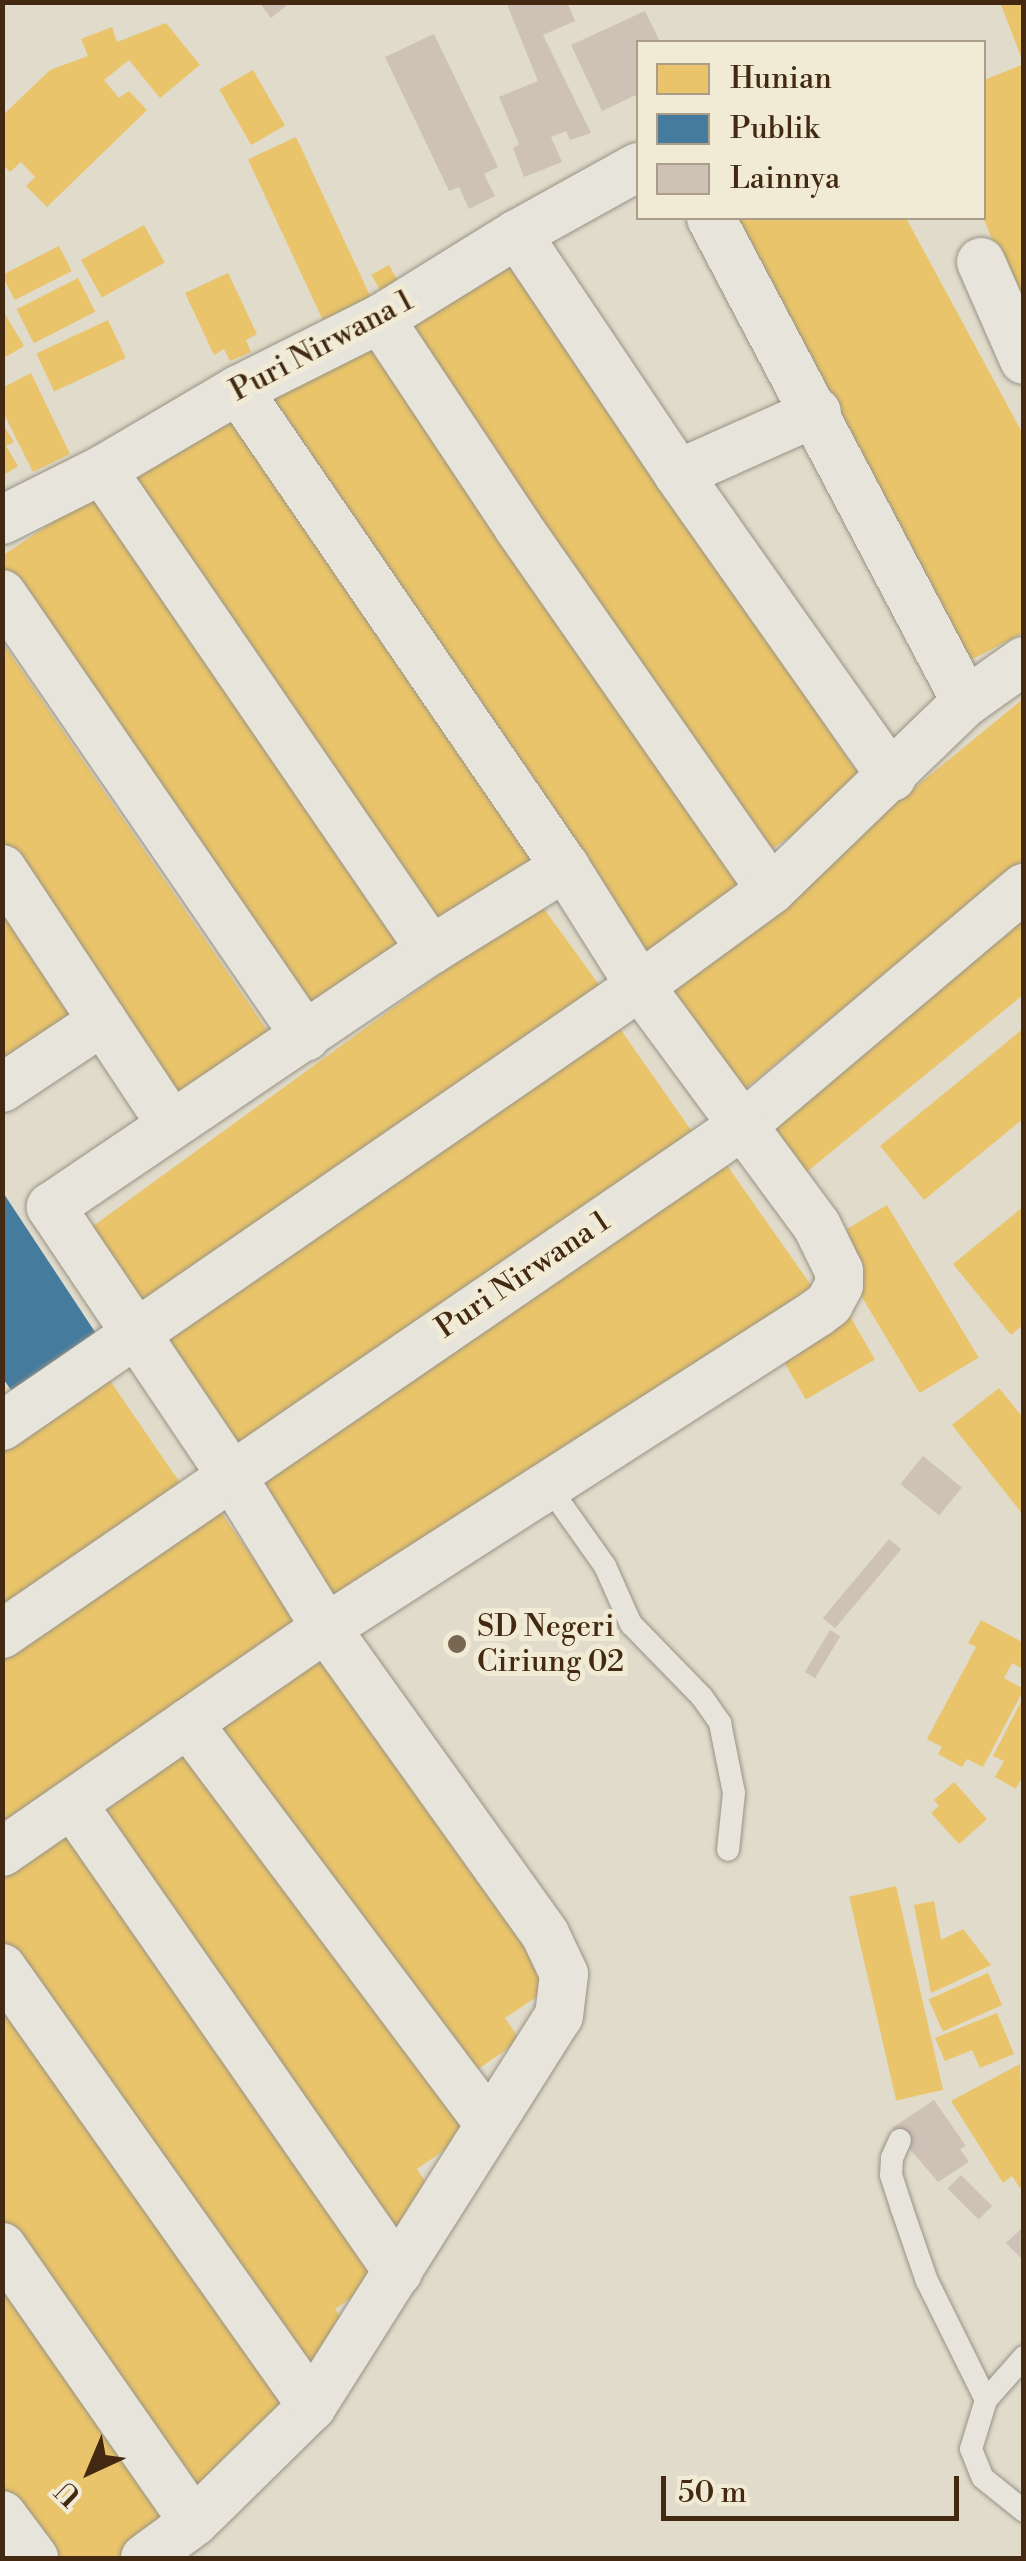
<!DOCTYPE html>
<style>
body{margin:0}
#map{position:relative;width:1026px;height:2561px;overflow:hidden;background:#e0dbca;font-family:"Libre Bodoni",serif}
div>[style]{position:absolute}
.homes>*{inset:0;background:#e9c46a;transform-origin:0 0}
.public>*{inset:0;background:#457b9d}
.building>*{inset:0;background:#cec2b7;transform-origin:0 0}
.roads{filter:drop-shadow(0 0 2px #989285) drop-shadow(0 0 2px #989285)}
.service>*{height:22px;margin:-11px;padding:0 11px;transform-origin:11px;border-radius:11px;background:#e7e4dc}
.minor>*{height:48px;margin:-24px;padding:0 24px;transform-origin:24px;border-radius:24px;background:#e7e4dc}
.dots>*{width:28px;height:28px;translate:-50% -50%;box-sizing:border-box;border:5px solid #f1ebd6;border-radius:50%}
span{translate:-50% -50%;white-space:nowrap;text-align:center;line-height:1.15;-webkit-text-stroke:10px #f1ebd6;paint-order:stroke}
.street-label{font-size:30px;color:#432911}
.poi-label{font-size:30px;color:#432911}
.left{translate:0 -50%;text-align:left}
.frame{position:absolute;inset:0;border:5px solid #432911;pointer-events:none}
.legend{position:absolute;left:636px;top:40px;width:350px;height:180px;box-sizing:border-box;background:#f1ebd6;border:2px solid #ab9d87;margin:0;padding:12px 18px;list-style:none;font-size:30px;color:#432911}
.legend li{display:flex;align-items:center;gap:20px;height:50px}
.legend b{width:50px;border:2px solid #ab9d87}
.north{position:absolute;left:40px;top:2421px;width:100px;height:100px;-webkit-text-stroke:8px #f1ebd6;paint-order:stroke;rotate:224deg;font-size:28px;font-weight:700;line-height:40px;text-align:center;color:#432911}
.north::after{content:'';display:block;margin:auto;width:35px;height:45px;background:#432911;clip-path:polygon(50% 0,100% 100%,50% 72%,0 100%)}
.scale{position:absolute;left:661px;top:2476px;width:298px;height:45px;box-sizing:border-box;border:5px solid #432911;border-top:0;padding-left:12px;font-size:30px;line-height:35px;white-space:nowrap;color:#432911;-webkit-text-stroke:8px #f1ebd6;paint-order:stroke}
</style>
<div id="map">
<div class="homes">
<i style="clip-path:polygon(1000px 2px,1024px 2px,1024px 62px,1023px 62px)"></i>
<i style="clip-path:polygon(166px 23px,200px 65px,160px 98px,129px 60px,104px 80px,119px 98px,129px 91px,147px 110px,47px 207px,26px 186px,35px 177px,21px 162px,10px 172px,2px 163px,2px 116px,50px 70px,88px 56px,81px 39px,112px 27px,117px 42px)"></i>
<i style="clip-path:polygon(1024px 64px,1023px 319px,984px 219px,984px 80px)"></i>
<i style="left:253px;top:70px;width:64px;height:39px;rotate:60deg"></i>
<i style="left:296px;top:137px;width:184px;height:53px;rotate:65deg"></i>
<i style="clip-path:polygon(713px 218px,906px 218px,1024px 436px,1024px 632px,956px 668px)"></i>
<i style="left:144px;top:225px;width:43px;height:72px;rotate:61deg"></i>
<i style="left:59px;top:246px;width:28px;height:64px;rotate:63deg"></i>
<i style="left:511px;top:259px;width:635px;height:126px;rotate:56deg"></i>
<i style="left:389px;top:265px;width:23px;height:20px;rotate:61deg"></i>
<i style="clip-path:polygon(228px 273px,257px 334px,246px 340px,251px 352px,230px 361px,224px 349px,214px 355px,185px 293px)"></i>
<i style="left:78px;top:278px;width:38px;height:69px;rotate:63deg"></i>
<i style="clip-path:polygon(2px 309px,24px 346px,2px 359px)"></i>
<i style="left:108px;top:320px;width:42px;height:79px;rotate:65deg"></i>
<i style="left:371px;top:334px;width:679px;height:126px;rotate:56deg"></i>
<i style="clip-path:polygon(31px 373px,70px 454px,33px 472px,2px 410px,2px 388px)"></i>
<i style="left:229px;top:404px;width:549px;height:127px;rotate:56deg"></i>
<i style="clip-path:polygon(2px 423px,14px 442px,6px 446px,18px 466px,2px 476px)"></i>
<i style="clip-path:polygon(93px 495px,403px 948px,298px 1019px,2px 585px,2px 556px)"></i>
<i style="clip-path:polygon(2px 642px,273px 1039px,169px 1110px,2px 865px)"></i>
<i style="clip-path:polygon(1024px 698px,1024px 859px,733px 1099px,653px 1002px)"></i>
<i style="clip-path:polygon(2px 891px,81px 1007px,2px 1060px)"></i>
<i style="left:539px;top:902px;width:113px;height:571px;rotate:54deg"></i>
<i style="clip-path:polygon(1024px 913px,1024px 994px,792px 1184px,755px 1135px)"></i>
<i style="left:609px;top:1013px;width:153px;height:569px;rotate:55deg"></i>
<i style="clip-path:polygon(1024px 1028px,1024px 1118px,924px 1200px,880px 1146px)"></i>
<i style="left:724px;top:1161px;width:153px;height:578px;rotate:55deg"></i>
<i style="left:887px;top:1205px;width:178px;height:69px;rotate:59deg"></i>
<i style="clip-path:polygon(1024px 1206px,1024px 1324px,1011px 1335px,953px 1264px)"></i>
<i style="left:843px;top:1304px;width:64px;height:80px;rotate:60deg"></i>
<i style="clip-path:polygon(100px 1366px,187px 1493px,2px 1619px,2px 1433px)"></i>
<i style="clip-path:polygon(999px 1388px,1024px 1419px,1024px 1516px,952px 1425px)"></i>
<i style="clip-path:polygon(214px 1502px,301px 1628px,2px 1833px,2px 1647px)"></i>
<i style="clip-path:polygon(981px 1620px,1024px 1643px,1021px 1668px,1012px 1663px,1004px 1678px,1024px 1689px,983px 1767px,967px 1759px,962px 1767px,938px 1754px,942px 1747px,927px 1739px,976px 1647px,968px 1643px)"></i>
<i style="clip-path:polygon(330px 1652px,557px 1983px,505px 2018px,520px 2040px,461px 2081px,218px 1728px)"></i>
<i style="clip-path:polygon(1024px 1696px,1024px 1774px,1016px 1789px,995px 1777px,1004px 1761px,993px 1756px)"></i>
<i style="clip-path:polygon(200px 1741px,469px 2133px,417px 2169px,436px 2198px,377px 2238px,88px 1817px)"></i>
<i style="clip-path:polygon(954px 1782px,987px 1819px,959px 1844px,931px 1813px,939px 1806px,934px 1800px)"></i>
<i style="clip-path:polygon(74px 1817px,387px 2273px,335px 2309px,355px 2338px,295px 2379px,2px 1953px,2px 1866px)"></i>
<i style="left:896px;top:1886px;width:209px;height:48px;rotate:77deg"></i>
<i style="clip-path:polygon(934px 1901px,941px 1940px,963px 1929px,991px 1965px,931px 1993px,914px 1905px)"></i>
<i style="left:988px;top:1973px;width:35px;height:65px;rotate:66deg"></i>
<i style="clip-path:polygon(2px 1986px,297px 2415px,190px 2497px,2px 2224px)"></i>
<i style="clip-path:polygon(997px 2013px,1014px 2054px,980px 2068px,972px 2050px,945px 2061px,935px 2038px)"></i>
<i style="clip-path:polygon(1020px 2064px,1024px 2186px,1020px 2188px,1012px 2176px,1003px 2183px,951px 2101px)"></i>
<i style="clip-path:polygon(2px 2267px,181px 2526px,134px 2558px,39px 2558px,2px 2506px)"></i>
</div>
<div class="public">
<i style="clip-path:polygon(2px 1191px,97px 1335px,11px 1390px,2px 1377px)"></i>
</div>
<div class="building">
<i style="clip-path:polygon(259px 2px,291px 2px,271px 18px)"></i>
<i style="clip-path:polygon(506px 2px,567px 2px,575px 21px,543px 35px,591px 133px,570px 140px,566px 131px,551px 137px,562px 162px,524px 177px,513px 148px,519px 144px,499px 97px,538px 81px)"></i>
<i style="clip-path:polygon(645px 11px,660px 42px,638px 42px,638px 94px,602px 111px,571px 45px)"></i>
<i style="clip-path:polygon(434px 34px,498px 167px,484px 174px,495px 196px,469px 209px,459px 187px,449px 191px,385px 57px)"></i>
<i style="left:923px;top:1456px;width:50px;height:36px;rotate:39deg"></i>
<i style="left:889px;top:1539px;width:16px;height:103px;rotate:40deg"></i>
<i style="left:830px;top:1630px;width:12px;height:49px;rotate:31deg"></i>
<i style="clip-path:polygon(934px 2100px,966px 2146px,960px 2149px,969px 2162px,938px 2182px,892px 2128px)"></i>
<i style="left:961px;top:2175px;width:44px;height:19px;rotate:45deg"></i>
<i style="clip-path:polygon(1024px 2226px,1024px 2261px,1006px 2243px)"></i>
</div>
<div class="roads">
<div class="service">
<i style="left:549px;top:1487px;width:97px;rotate:54.7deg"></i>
<i style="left:605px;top:1566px;width:64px;rotate:65.9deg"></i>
<i style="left:631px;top:1624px;width:102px;rotate:45.8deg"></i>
<i style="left:702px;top:1697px;width:32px;rotate:55deg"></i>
<i style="left:720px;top:1723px;width:71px;rotate:78.7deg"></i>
<i style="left:734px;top:1793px;width:57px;rotate:96deg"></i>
<i style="left:900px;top:2140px;width:20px;rotate:114deg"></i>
<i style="left:892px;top:2158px;width:17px;rotate:93deg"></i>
<i style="left:891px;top:2175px;width:36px;rotate:72deg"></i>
<i style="left:902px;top:2209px;width:76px;rotate:70.9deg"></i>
<i style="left:927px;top:2281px;width:133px;rotate:63.6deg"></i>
<i style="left:1024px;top:2357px;width:57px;rotate:131.5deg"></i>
<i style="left:986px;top:2400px;width:51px;rotate:107deg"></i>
<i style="left:971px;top:2449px;width:31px;rotate:68deg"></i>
<i style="left:983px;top:2478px;width:53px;rotate:38.8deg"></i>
</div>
<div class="minor">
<i style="left:711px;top:218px;width:547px;rotate:62.22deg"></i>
<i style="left:517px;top:234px;width:289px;rotate:56.1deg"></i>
<i style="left:678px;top:474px;width:371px;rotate:54.8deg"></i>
<i style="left:981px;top:262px;width:107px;rotate:66.3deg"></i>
<i style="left:380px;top:319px;width:250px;rotate:56.4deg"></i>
<i style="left:518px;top:527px;width:442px;rotate:55.1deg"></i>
<i style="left:102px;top:470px;width:582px;rotate:55.57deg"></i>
<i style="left:678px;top:474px;width:152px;rotate:-24deg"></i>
<i style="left:2px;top:520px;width:112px;rotate:-26.6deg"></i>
<i style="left:102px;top:470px;width:158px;rotate:-30.5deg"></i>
<i style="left:238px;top:390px;width:159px;rotate:-26.6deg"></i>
<i style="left:380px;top:319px;width:161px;rotate:-31.8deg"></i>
<i style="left:517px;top:234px;width:138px;rotate:-29deg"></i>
<i style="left:2px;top:594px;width:537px;rotate:55.54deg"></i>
<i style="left:2px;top:869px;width:305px;rotate:56.5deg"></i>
<i style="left:2px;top:1088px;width:121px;rotate:-33.6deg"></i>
<i style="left:2px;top:1426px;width:775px;rotate:-34.59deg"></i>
<i style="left:640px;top:986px;width:162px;rotate:-36.2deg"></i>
<i style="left:771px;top:890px;width:271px;rotate:-44deg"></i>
<i style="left:966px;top:702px;width:71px;rotate:-35.3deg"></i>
<i style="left:2px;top:1634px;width:898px;rotate:-34.47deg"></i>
<i style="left:742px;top:1126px;width:369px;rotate:-40.2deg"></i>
<i style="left:188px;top:1723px;width:500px;rotate:53.1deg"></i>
<i style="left:73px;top:1805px;width:569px;rotate:55.16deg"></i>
<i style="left:2px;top:1852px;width:394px;rotate:-34.7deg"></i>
<i style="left:326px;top:1628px;width:583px;rotate:-32.68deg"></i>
<i style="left:817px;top:1313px;width:15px;rotate:-37deg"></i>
<i style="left:829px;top:1304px;width:21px;rotate:-62deg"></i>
<i style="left:839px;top:1285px;width:14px;rotate:-90deg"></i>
<i style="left:839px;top:1271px;width:50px;rotate:-116.1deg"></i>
<i style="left:817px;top:1226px;width:298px;rotate:-126.4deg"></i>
<i style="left:640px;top:986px;width:141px;rotate:-122.2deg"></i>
<i style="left:565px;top:867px;width:578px;rotate:-124.43deg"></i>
<i style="left:2px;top:1968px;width:537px;rotate:54.71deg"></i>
<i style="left:2px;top:2247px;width:335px;rotate:55.1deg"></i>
<i style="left:2px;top:2515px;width:54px;rotate:53.3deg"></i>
<i style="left:145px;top:2558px;width:61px;rotate:-36.3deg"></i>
<i style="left:194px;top:2522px;width:165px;rotate:-44.5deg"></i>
<i style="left:312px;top:2406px;width:462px;rotate:-57.7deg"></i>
<i style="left:559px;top:2016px;width:42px;rotate:-83.2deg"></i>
<i style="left:564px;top:1974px;width:44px;rotate:-115.4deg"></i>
<i style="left:545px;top:1934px;width:376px;rotate:-125.6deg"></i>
<i style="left:326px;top:1628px;width:180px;rotate:-121.8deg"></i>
<i style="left:231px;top:1475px;width:323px;rotate:-123.9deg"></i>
<i style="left:51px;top:1207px;width:459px;rotate:-34.1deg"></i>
<i style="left:431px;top:950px;width:158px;rotate:-31.8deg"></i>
</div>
</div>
<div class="dots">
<i style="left:457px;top:1644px;background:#7a6752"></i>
</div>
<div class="street-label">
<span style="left:322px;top:346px;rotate:-28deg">Puri Nirwana 1</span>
<span style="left:523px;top:1275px;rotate:-34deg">Puri Nirwana 1</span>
</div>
<div class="poi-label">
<span class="left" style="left:477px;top:1644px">SD Negeri<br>Ciriung 02</span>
</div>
<div class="frame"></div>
<ul class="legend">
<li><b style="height:28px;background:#e9c46a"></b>Hunian</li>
<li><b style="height:28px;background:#457b9d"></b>Publik</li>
<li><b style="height:28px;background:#cec2b7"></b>Lainnya</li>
</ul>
<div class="north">U</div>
<div class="scale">50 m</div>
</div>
